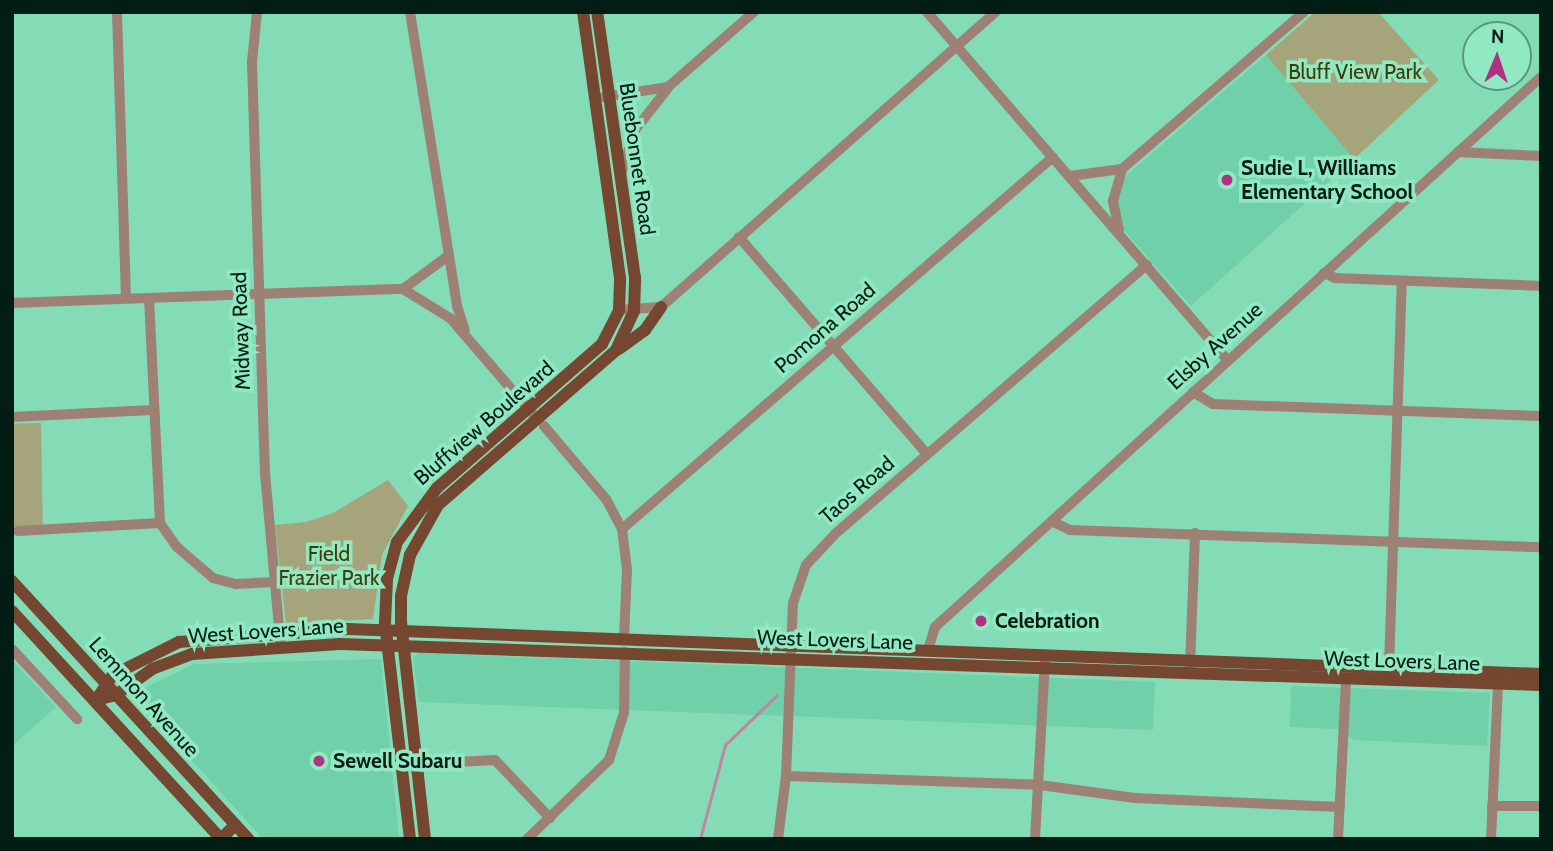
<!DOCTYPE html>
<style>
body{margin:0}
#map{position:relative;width:1553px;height:851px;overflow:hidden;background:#84dcb7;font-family:Cabin,sans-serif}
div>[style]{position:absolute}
.built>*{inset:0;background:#6fd0aa}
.green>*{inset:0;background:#a6a47a;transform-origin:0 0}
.stream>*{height:2.5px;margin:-1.25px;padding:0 1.25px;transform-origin:1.25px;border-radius:1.25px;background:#c184a5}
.minor>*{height:10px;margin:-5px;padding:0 5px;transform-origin:5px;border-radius:5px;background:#9d8174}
.major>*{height:12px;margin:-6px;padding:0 6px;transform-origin:6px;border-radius:6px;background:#754630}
.dots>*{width:19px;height:19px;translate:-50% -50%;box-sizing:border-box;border:4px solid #91e9c4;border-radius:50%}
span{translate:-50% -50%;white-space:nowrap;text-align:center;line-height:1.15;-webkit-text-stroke:7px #91e9c4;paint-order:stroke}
.park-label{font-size:21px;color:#403c06}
.street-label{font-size:21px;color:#021d13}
.poi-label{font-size:21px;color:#021d13;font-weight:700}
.left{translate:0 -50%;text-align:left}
.frame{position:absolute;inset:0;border:14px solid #021d13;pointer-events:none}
.north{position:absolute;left:1462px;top:21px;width:70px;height:70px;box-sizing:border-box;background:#91e9c4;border:2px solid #58977d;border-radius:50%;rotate:2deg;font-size:19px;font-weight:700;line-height:28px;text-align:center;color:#021d13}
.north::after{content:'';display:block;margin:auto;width:24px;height:32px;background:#b03383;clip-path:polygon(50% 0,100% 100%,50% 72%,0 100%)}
</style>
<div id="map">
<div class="built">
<i style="clip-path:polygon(1266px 55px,1354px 159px,1191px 306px,1123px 229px,1117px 201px,1120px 187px,1128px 174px)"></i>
<i style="clip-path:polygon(419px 653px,1155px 682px,1153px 730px,419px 702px,413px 658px)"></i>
<i style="clip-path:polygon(381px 659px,399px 839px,263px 839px,132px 694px,194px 664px)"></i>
<i style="clip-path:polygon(12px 660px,56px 707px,12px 746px)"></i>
<i style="clip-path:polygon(1291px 686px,1490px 693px,1487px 746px,1353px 740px,1338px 729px,1290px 727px)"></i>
</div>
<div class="green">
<i style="clip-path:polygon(1315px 12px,1378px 12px,1439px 80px,1354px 159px,1266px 55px)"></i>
<i style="left:41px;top:423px;width:104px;height:29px;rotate:89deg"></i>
<i style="clip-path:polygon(388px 480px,408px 506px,382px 555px,373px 619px,286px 624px,275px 525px,306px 522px,333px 513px)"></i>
</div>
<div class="stream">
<i style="left:700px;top:839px;width:97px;rotate:-75.1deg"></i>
<i style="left:725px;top:745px;width:71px;rotate:-43.9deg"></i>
</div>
<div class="minor">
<i style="left:117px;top:12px;width:286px;rotate:88.2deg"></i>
<i style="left:257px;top:12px;width:50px;rotate:95.7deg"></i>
<i style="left:252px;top:62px;width:411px;rotate:88.2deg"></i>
<i style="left:265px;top:473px;width:176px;rotate:84.8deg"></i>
<i style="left:410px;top:12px;width:298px;rotate:80.9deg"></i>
<i style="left:457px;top:306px;width:25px;rotate:72deg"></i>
<i style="left:927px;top:12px;width:459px;rotate:49.2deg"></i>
<i style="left:604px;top:97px;width:65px;rotate:-8.9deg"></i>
<i style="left:668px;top:87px;width:114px;rotate:-41.1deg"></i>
<i style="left:1458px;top:152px;width:83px;rotate:2.8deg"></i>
<i style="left:622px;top:171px;width:43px;rotate:-72.4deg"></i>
<i style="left:635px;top:130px;width:53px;rotate:-51.8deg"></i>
<i style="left:1070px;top:176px;width:52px;rotate:-7.7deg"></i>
<i style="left:1122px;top:169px;width:240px;rotate:-40.8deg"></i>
<i style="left:1119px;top:230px;width:30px;rotate:-102deg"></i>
<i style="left:1113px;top:201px;width:33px;rotate:-74deg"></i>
<i style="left:739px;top:237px;width:287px;rotate:49.1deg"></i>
<i style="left:1324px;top:273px;width:12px;rotate:24deg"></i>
<i style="left:1335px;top:278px;width:206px;rotate:2.2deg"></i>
<i style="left:403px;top:289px;width:56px;rotate:-36.3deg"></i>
<i style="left:149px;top:298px;width:225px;rotate:87.2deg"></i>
<i style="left:12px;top:303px;width:391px;rotate:-2.1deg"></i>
<i style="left:403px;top:289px;width:55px;rotate:31.7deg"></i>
<i style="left:450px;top:318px;width:127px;rotate:49.2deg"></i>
<i style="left:619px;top:310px;width:42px;rotate:-4.1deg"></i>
<i style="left:661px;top:307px;width:446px;rotate:-41.4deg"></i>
<i style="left:1193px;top:392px;width:23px;rotate:31deg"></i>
<i style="left:1213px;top:404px;width:328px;rotate:2.1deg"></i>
<i style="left:12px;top:417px;width:140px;rotate:-2.9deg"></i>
<i style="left:544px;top:426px;width:96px;rotate:49.7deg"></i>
<i style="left:606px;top:499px;width:34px;rotate:62deg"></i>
<i style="left:622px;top:529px;width:41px;rotate:83deg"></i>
<i style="left:627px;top:570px;width:69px;rotate:92.5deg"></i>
<i style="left:1053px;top:522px;width:19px;rotate:25deg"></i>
<i style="left:1070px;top:530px;width:471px;rotate:2.1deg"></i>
<i style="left:622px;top:529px;width:569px;rotate:-40.8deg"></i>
<i style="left:18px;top:531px;width:142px;rotate:-3.2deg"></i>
<i style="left:160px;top:523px;width:29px;rotate:55deg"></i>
<i style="left:177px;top:547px;width:48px;rotate:40.7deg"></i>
<i style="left:213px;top:578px;width:24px;rotate:15deg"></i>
<i style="left:236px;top:584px;width:35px;rotate:-3deg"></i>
<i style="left:12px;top:649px;width:96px;rotate:47.1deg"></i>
<i style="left:928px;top:650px;width:24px;rotate:-73deg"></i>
<i style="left:935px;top:627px;width:818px;rotate:-42.23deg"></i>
<i style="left:1190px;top:665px;width:132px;rotate:-87.8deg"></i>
<i style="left:1389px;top:667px;width:386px;rotate:-88.1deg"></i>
<i style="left:417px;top:764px;width:78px;rotate:-2.9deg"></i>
<i style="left:495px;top:760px;width:80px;rotate:46.5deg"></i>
<i style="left:786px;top:776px;width:254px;rotate:2deg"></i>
<i style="left:1040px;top:785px;width:96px;rotate:7.8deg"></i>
<i style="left:1135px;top:798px;width:205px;rotate:2.5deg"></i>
<i style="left:1492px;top:806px;width:49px"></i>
<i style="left:527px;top:839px;width:114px;rotate:-43.9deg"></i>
<i style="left:609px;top:760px;width:49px;rotate:-72.3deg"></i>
<i style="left:624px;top:713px;width:61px;rotate:-89.1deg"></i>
<i style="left:778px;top:839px;width:64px;rotate:-82.8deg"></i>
<i style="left:786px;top:776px;width:173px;rotate:-87.7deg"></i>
<i style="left:793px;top:603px;width:40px;rotate:-71.1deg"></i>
<i style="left:806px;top:565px;width:42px;rotate:-46.9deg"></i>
<i style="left:835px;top:534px;width:412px;rotate:-40.8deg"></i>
<i style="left:1035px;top:839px;width:178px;rotate:-86.8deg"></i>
<i style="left:1338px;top:839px;width:160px;rotate:-87.1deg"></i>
<i style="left:1491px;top:839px;width:155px;rotate:-87.4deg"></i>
</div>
<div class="major">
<i style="left:619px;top:349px;width:32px;rotate:-36deg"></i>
<i style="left:645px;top:330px;width:28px;rotate:-55deg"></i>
<i style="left:12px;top:581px;width:350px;rotate:47.5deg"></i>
<i style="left:12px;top:611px;width:309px;rotate:47.5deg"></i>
<i style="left:221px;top:839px;width:20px;rotate:-45deg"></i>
<i style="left:96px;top:700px;width:30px;rotate:-56deg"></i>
<i style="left:113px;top:675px;width:74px;rotate:-26.6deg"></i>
<i style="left:179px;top:642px;width:169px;rotate:-4.4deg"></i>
<i style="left:348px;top:629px;width:1194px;rotate:2.16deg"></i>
<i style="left:96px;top:700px;width:21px;rotate:-14deg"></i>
<i style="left:116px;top:695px;width:44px;rotate:-35.8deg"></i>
<i style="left:152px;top:669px;width:43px;rotate:-20.6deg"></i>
<i style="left:192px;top:654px;width:148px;rotate:-3.9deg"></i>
<i style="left:340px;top:644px;width:1202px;rotate:1.96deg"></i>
<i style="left:410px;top:839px;width:218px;rotate:-96.6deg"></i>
<i style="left:385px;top:622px;width:43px;rotate:-87.3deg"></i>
<i style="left:387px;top:579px;width:38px;rotate:-75deg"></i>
<i style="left:397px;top:542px;width:67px;rotate:-53.5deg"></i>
<i style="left:437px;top:488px;width:219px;rotate:-41.1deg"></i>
<i style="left:602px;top:344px;width:38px;rotate:-63deg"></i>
<i style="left:619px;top:310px;width:32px;rotate:-88deg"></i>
<i style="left:620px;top:278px;width:269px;rotate:-97.9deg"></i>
<i style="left:425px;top:839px;width:218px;rotate:-96.3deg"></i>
<i style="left:401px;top:622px;width:26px;rotate:-90deg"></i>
<i style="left:401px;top:596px;width:42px;rotate:-77.6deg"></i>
<i style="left:410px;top:555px;width:57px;rotate:-60.8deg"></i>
<i style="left:438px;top:505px;width:236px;rotate:-41deg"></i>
<i style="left:616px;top:350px;width:43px;rotate:-65.2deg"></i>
<i style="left:634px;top:311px;width:33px;rotate:-88deg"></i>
<i style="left:635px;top:278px;width:269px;rotate:-98.1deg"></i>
</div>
<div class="dots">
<i style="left:1227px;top:180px;background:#b03383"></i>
<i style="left:981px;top:621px;background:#b03383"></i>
<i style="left:319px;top:761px;background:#b03383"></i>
</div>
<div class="park-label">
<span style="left:1355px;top:72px">Bluff View Park</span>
<span style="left:329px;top:566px">Field<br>Frazier Park</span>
</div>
<div class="street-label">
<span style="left:637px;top:159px;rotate:82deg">Bluebonnet Road</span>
<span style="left:825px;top:328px;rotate:-41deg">Pomona Road</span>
<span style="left:241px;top:331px;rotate:-92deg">Midway Road</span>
<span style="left:1215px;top:346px;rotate:-42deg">Elsby Avenue</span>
<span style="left:484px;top:423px;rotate:-41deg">Bluffview Boulevard</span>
<span style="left:857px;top:490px;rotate:-41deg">Taos Road</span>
<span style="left:266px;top:631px;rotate:-4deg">West Lovers Lane</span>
<span style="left:835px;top:640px;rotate:2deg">West Lovers Lane</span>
<span style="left:1402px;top:661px;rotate:2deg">West Lovers Lane</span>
<span style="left:144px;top:697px;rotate:48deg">Lemmon Avenue</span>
</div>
<div class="poi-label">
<span class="left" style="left:1241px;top:180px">Sudie L, Williams<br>Elementary School</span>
<span class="left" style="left:995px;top:621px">Celebration</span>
<span class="left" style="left:333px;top:761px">Sewell Subaru</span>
</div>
<div class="frame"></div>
<div class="north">N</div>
</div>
